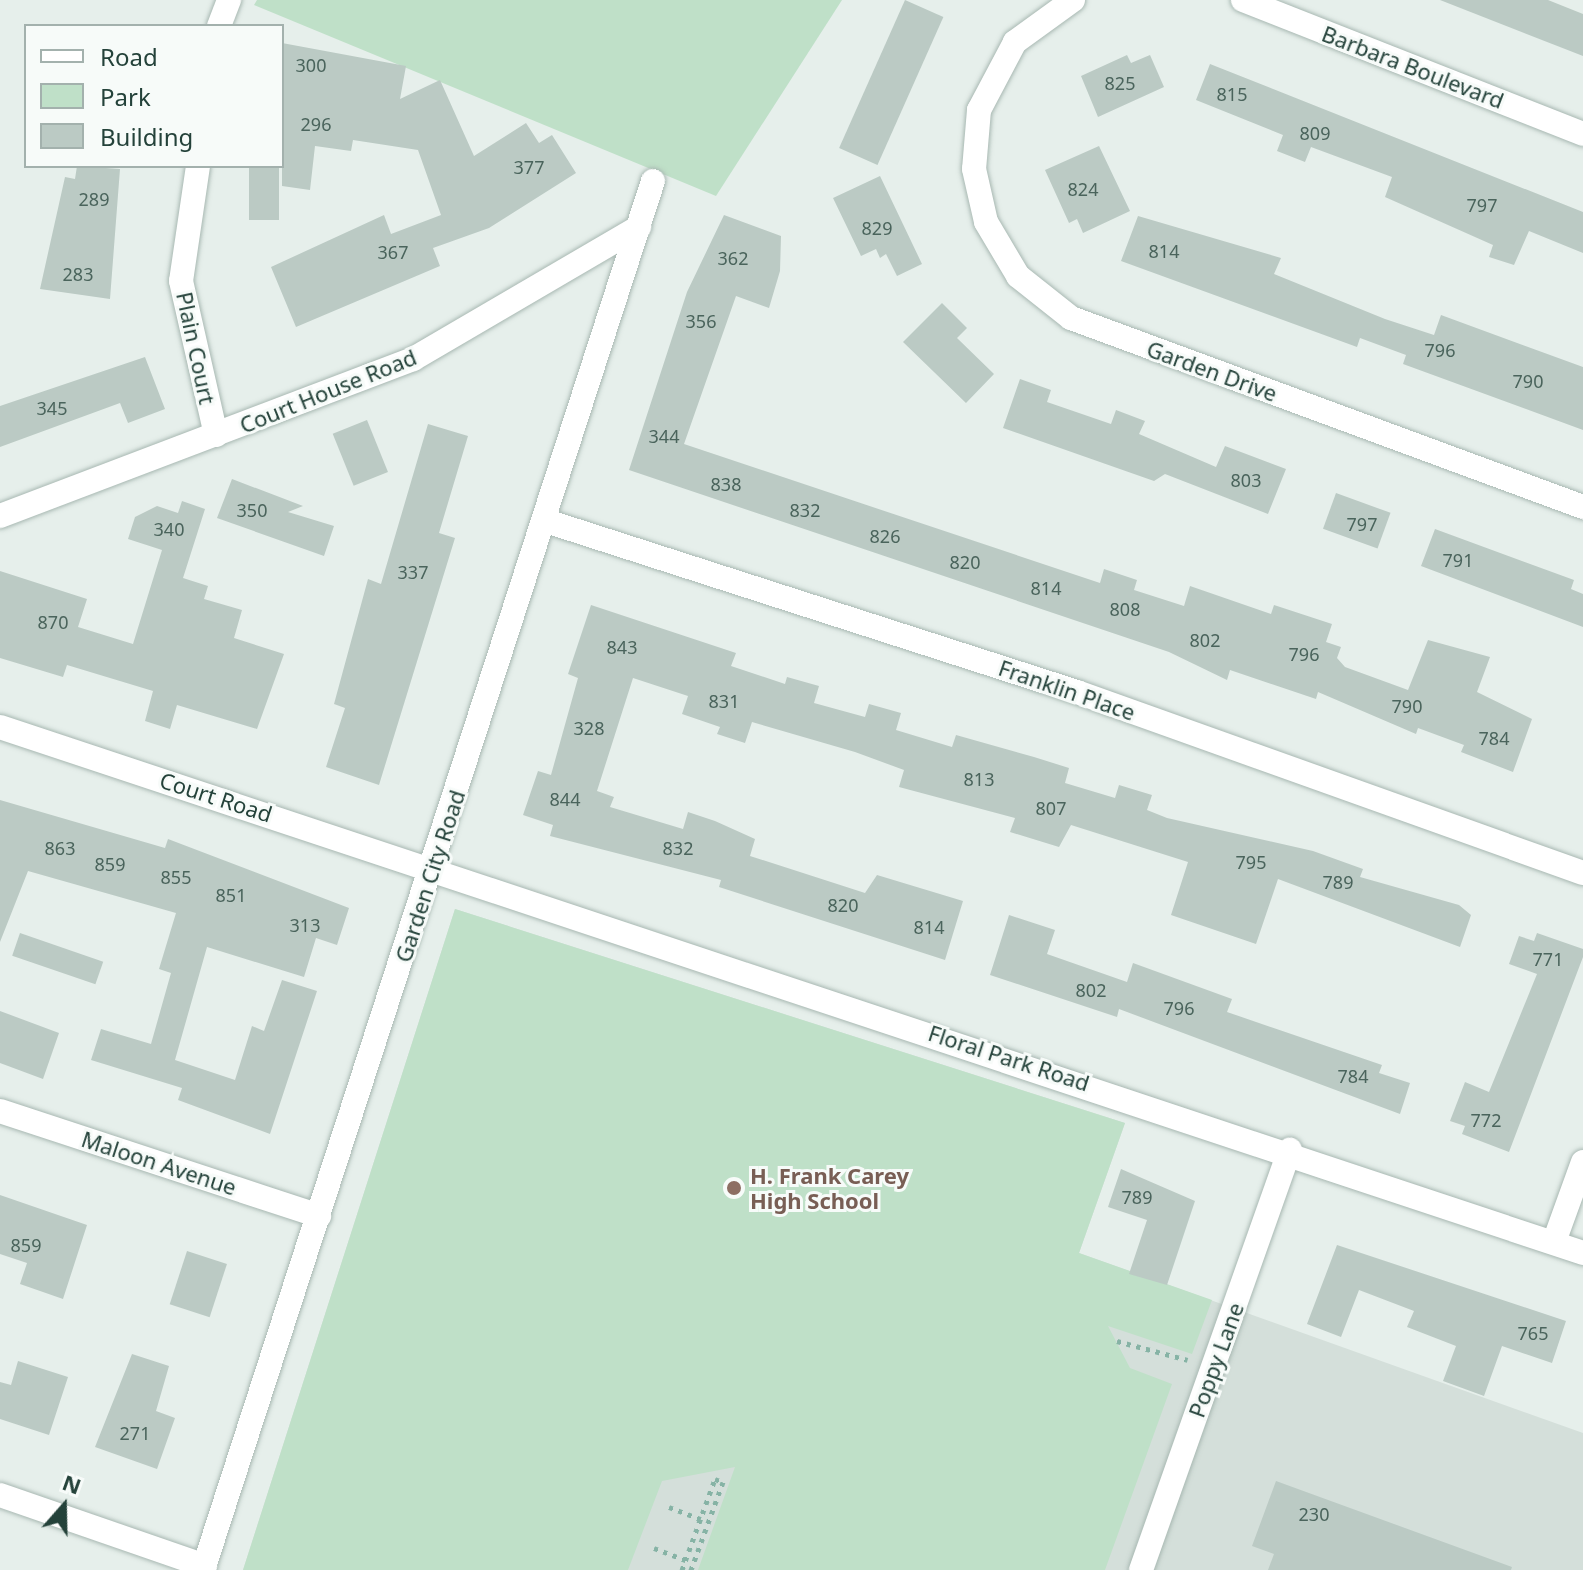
<!DOCTYPE html>
<style>
body{margin:0}
#map{position:relative;width:1583px;height:1570px;overflow:hidden;background:#e6efeb;font-family:"Noto Sans",sans-serif}
div>[style]{position:absolute}
.built>*{inset:0;background:#d4dfda}
.green>*{inset:0;background:#bfe0c8}
.building>*{inset:0;background:#bbcac4;transform-origin:0 0}
.path>*{height:5px;margin-top:-2.5px;transform-origin:0;background:repeating-linear-gradient(90deg,#86b3a5 0 4px,transparent 0 10px)}
.roads{filter:drop-shadow(0 0 2px #a8b8b2) drop-shadow(0 0 2px #a8b8b2)}
.minor>*{height:24px;margin:-12px;padding:0 12px;transform-origin:12px;border-radius:12px;background:#fff}
.dots>*{width:22px;height:22px;translate:-50% -50%;box-sizing:border-box;border:4px solid #f7fbf9;border-radius:50%}
span{translate:-50% -50%;white-space:nowrap;text-align:center;line-height:1.15;-webkit-text-stroke:6px #f7fbf9;paint-order:stroke}
.number-label{font-size:18px;color:#4a645c}
.number-label span{-webkit-text-stroke-width:0}
.street-label{font-size:22px;color:#24423a}
.education-label{font-size:22px;color:#785e54;font-weight:700}
.left{translate:0 -50%;text-align:left}
.legend{position:absolute;left:24px;top:24px;width:260px;height:144px;box-sizing:border-box;background:#f7fbf9;border:2px solid #a3b1ad;margin:0;padding:10px 14px;list-style:none;font-size:24px;color:#24423a}
.legend li{display:flex;align-items:center;gap:16px;height:40px}
.legend b{width:40px;border:2px solid #a3b1ad}
.north{position:absolute;left:24px;top:1466px;width:80px;height:80px;-webkit-text-stroke:6px #f7fbf9;paint-order:stroke;rotate:20deg;font-size:22px;font-weight:700;line-height:32px;text-align:center;color:#24423a}
.north::after{content:'';display:block;margin:auto;width:28px;height:36px;background:#24423a;clip-path:polygon(50% 0,100% 100%,50% 72%,0 100%)}
</style>
<div id="map">
<div class="built">
<i style="clip-path:polygon(455px 909px,1125px 1123px,1079px 1253px,1583px 1433px,1583px 1570px,243px 1570px)"></i>
</div>
<div class="green">
<i style="clip-path:polygon(257px 0,842px 0,716px 196px,254px 5px)"></i>
<i style="clip-path:polygon(455px 909px,1125px 1123px,1079px 1253px,1212px 1300px,1192px 1354px,1108px 1326px,1130px 1368px,1172px 1384px,1105px 1570px,698px 1570px,735px 1467px,662px 1481px,628px 1570px,243px 1570px)"></i>
</div>
<div class="building">
<i style="left:905px;top:0;width:42px;height:162px;rotate:24deg"></i>
<i style="clip-path:polygon(1440px 0,1548px 0,1583px 14px,1583px 56px)"></i>
<i style="clip-path:polygon(282px 43px,406px 66px,400px 99px,440px 80px,474px 156px,526px 123px,539px 143px,552px 135px,576px 173px,489px 228px,433px 248px,440px 266px,296px 327px,271px 267px,384px 215px,391px 234px,441px 215px,418px 150px,353px 140px,351px 151px,315px 146px,310px 190px,282px 186px)"></i>
<i style="clip-path:polygon(1127px 55px,1131px 63px,1150px 55px,1164px 87px,1098px 117px,1081px 76px)"></i>
<i style="clip-path:polygon(1210px 64px,1583px 212px,1583px 253px,1529px 231px,1514px 265px,1489px 257px,1493px 245px,1385px 197px,1392px 177px,1311px 147px,1305px 162px,1277px 151px,1283px 135px,1196px 100px)"></i>
<i style="clip-path:polygon(1099px 146px,1130px 211px,1083px 233px,1077px 219px,1069px 223px,1045px 170px)"></i>
<i style="clip-path:polygon(77px 166px,120px 169px,110px 299px,40px 289px,65px 177px,75px 179px)"></i>
<i style="left:249px;top:166px;width:30px;height:54px"></i>
<i style="clip-path:polygon(880px 176px,922px 264px,897px 276px,886px 254px,880px 258px,876px 249px,861px 256px,833px 198px)"></i>
<i style="clip-path:polygon(724px 215px,781px 236px,780px 271px,769px 308px,736px 296px,684px 444px,1100px 583px,1104px 569px,1137px 580px,1134px 590px,1184px 606px,1190px 586px,1271px 614px,1274px 605px,1332px 624px,1326px 642px,1341px 647px,1337px 658px,1345px 667px,1408px 690px,1428px 640px,1490px 657px,1477px 692px,1532px 719px,1513px 772px,1461px 752px,1464px 745px,1418px 728px,1416px 734px,1318px 692px,1316px 699px,1230px 670px,1227px 680px,1169px 652px,629px 470px,687px 292px)"></i>
<i style="clip-path:polygon(1138px 216px,1281px 258px,1274px 274px,1385px 319px,1434px 335px,1441px 315px,1583px 367px,1583px 430px,1403px 364px,1406px 355px,1360px 338px,1357px 347px,1121px 261px)"></i>
<i style="clip-path:polygon(942px 303px,967px 328px,957px 338px,994px 374px,966px 403px,903px 342px)"></i>
<i style="clip-path:polygon(145px 357px,165px 409px,128px 423px,120px 403px,0 447px,0 406px)"></i>
<i style="clip-path:polygon(1020px 379px,1051px 390px,1047px 402px,1111px 424px,1116px 410px,1145px 421px,1139px 434px,1216px 467px,1225px 446px,1286px 469px,1268px 514px,1165px 474px,1154px 481px,1003px 428px)"></i>
<i style="left:367px;top:420px;width:56px;height:37px;rotate:68deg"></i>
<i style="clip-path:polygon(428px 424px,468px 436px,439px 533px,455px 538px,379px 785px,326px 767px,345px 708px,334px 704px,368px 579px,381px 584px)"></i>
<i style="clip-path:polygon(232px 479px,303px 506px,288px 512px,334px 526px,324px 556px,217px 518px)"></i>
<i style="left:1336px;top:493px;width:58px;height:38px;rotate:20deg"></i>
<i style="clip-path:polygon(182px 501px,205px 509px,183px 578px,208px 586px,204px 599px,242px 610px,234px 638px,284px 654px,257px 729px,177px 705px,170px 729px,145px 721px,153px 691px,67px 665px,63px 677px,0 658px,0 571px,87px 599px,78px 627px,133px 644px,162px 550px,128px 539px,135px 517px,157px 506px,178px 513px)"></i>
<i style="clip-path:polygon(1435px 529px,1574px 580px,1571px 589px,1583px 594px,1583px 627px,1421px 566px)"></i>
<i style="clip-path:polygon(591px 605px,736px 653px,731px 666px,785px 684px,787px 677px,819px 686px,814px 703px,865px 717px,869px 704px,901px 713px,896px 730px,952px 747px,956px 735px,1034px 757px,1069px 768px,1065px 783px,1115px 798px,1119px 785px,1152px 795px,1147px 810px,1167px 818px,1313px 851px,1363px 869px,1360px 877px,1459px 905px,1471px 915px,1460px 947px,1278px 879px,1256px 944px,1171px 915px,1188px 862px,1071px 825px,1059px 847px,1010px 832px,1015px 818px,899px 787px,904px 770px,855px 752px,752px 722px,745px 743px,717px 734px,720px 727px,682px 714px,688px 696px,633px 678px,597px 791px,614px 797px,610px 807px,683px 829px,688px 812px,715px 821px,755px 839px,750px 856px,865px 893px,877px 875px,963px 901px,945px 960px,719px 887px,721px 880px,550px 836px,553px 825px,523px 815px,538px 771px,551px 775px,578px 678px,568px 674px)"></i>
<i style="clip-path:polygon(0 800px,165px 848px,168px 839px,349px 908px,337px 945px,316px 938px,304px 977px,207px 947px,175px 1060px,235px 1080px,252px 1026px,264px 1031px,282px 980px,317px 991px,270px 1134px,178px 1100px,182px 1088px,91px 1060px,101px 1029px,151px 1044px,171px 973px,159px 969px,176px 913px,28px 871px,0 942px)"></i>
<i style="clip-path:polygon(1009px 915px,1055px 930px,1047px 954px,1127px 982px,1133px 963px,1232px 999px,1227px 1012px,1382px 1065px,1379px 1073px,1410px 1083px,1400px 1114px,1119px 1009px,1117px 1017px,990px 975px)"></i>
<i style="left:20px;top:933px;width:88px;height:24px;rotate:19deg"></i>
<i style="clip-path:polygon(1537px 933px,1583px 949px,1583px 957px,1509px 1152px,1462px 1134px,1465px 1126px,1450px 1121px,1465px 1082px,1489px 1092px,1537px 974px,1509px 964px,1519px 936px,1534px 941px)"></i>
<i style="clip-path:polygon(0 1011px,59px 1033px,43px 1079px,0 1063px)"></i>
<i style="clip-path:polygon(1121px 1169px,1195px 1201px,1167px 1285px,1129px 1274px,1147px 1220px,1108px 1207px)"></i>
<i style="clip-path:polygon(0 1195px,87px 1225px,63px 1299px,20px 1284px,27px 1263px,0 1254px)"></i>
<i style="clip-path:polygon(1337px 1245px,1566px 1321px,1552px 1363px,1502px 1346px,1484px 1396px,1443px 1381px,1456px 1346px,1407px 1327px,1414px 1311px,1359px 1290px,1341px 1337px,1307px 1324px)"></i>
<i style="left:187px;top:1251px;width:42px;height:56px;rotate:18deg"></i>
<i style="clip-path:polygon(132px 1354px,169px 1366px,156px 1411px,175px 1418px,157px 1469px,95px 1447px)"></i>
<i style="clip-path:polygon(18px 1361px,68px 1377px,49px 1435px,0 1419px,0 1382px,11px 1385px)"></i>
<i style="clip-path:polygon(1276px 1481px,1512px 1567px,1511px 1570px,1268px 1570px,1274px 1554px,1252px 1546px)"></i>
</div>
<div class="path">
<i style="left:1117px;top:1341px;width:73px;rotate:15deg"></i>
<i style="left:669px;top:1507px;width:34px;rotate:21deg"></i>
<i style="left:654px;top:1548px;width:34px;rotate:21deg"></i>
<i style="left:682px;top:1570px;width:97px;rotate:-70.1deg"></i>
<i style="left:715px;top:1479px;width:9px;rotate:21deg"></i>
<i style="left:723px;top:1482px;width:94px;rotate:110deg"></i>
</div>
<div class="roads">
<div class="minor">
<i style="left:1073px;top:0;width:72px;rotate:144.1deg"></i>
<i style="left:1015px;top:42px;width:77px;rotate:117.9deg"></i>
<i style="left:979px;top:110px;width:59px;rotate:94.8deg"></i>
<i style="left:974px;top:169px;width:54px;rotate:77.2deg"></i>
<i style="left:986px;top:222px;width:63px;rotate:59.3deg"></i>
<i style="left:1018px;top:276px;width:68px;rotate:38.4deg"></i>
<i style="left:1071px;top:318px;width:546px;rotate:20.26deg"></i>
<i style="left:1243px;top:0;width:365px;rotate:21.5deg"></i>
<i style="left:219px;top:26px;width:28px;rotate:-69deg"></i>
<i style="left:198px;top:166px;width:116px;rotate:98.4deg"></i>
<i style="left:181px;top:281px;width:158px;rotate:77.2deg"></i>
<i style="left:0;top:516px;width:442px;rotate:-20.8deg"></i>
<i style="left:413px;top:359px;width:262px;rotate:-30.3deg"></i>
<i style="left:546px;top:521px;width:558px;rotate:17.85deg"></i>
<i style="left:1077px;top:692px;width:537px;rotate:19.68deg"></i>
<i style="left:0;top:727px;width:1668px;rotate:18.38deg"></i>
<i style="left:0;top:1111px;width:336px;rotate:18.2deg"></i>
<i style="left:1554px;top:1242px;width:85px;rotate:-70.1deg"></i>
<i style="left:0;top:1495px;width:217px;rotate:19.1deg"></i>
<i style="left:203px;top:1570px;width:1460px;rotate:-72.05deg"></i>
<i style="left:1141px;top:1570px;width:446px;rotate:-70.5deg"></i>
</div>
</div>
<div class="dots">
<i style="left:734px;top:1188px;background:#8d6e63"></i>
</div>
<div class="number-label">
<span style="left:311px;top:65px">300</span>
<span style="left:1120px;top:83px">825</span>
<span style="left:1232px;top:94px">815</span>
<span style="left:316px;top:124px">296</span>
<span style="left:1315px;top:133px">809</span>
<span style="left:529px;top:167px">377</span>
<span style="left:1083px;top:189px">824</span>
<span style="left:94px;top:199px">289</span>
<span style="left:1482px;top:205px">797</span>
<span style="left:877px;top:228px">829</span>
<span style="left:1164px;top:251px">814</span>
<span style="left:393px;top:252px">367</span>
<span style="left:733px;top:258px">362</span>
<span style="left:78px;top:274px">283</span>
<span style="left:701px;top:321px">356</span>
<span style="left:1440px;top:350px">796</span>
<span style="left:1528px;top:381px">790</span>
<span style="left:52px;top:408px">345</span>
<span style="left:664px;top:436px">344</span>
<span style="left:1246px;top:480px">803</span>
<span style="left:726px;top:484px">838</span>
<span style="left:252px;top:510px">350</span>
<span style="left:805px;top:510px">832</span>
<span style="left:1362px;top:524px">797</span>
<span style="left:169px;top:529px">340</span>
<span style="left:885px;top:536px">826</span>
<span style="left:1458px;top:560px">791</span>
<span style="left:965px;top:562px">820</span>
<span style="left:413px;top:572px">337</span>
<span style="left:1046px;top:588px">814</span>
<span style="left:1125px;top:609px">808</span>
<span style="left:53px;top:622px">870</span>
<span style="left:1205px;top:640px">802</span>
<span style="left:622px;top:647px">843</span>
<span style="left:1304px;top:654px">796</span>
<span style="left:724px;top:701px">831</span>
<span style="left:1407px;top:706px">790</span>
<span style="left:589px;top:728px">328</span>
<span style="left:1494px;top:738px">784</span>
<span style="left:979px;top:779px">813</span>
<span style="left:565px;top:799px">844</span>
<span style="left:1051px;top:808px">807</span>
<span style="left:60px;top:848px">863</span>
<span style="left:678px;top:848px">832</span>
<span style="left:1251px;top:862px">795</span>
<span style="left:110px;top:864px">859</span>
<span style="left:176px;top:877px">855</span>
<span style="left:1338px;top:882px">789</span>
<span style="left:231px;top:895px">851</span>
<span style="left:843px;top:905px">820</span>
<span style="left:305px;top:925px">313</span>
<span style="left:929px;top:927px">814</span>
<span style="left:1548px;top:959px">771</span>
<span style="left:1091px;top:990px">802</span>
<span style="left:1179px;top:1008px">796</span>
<span style="left:1353px;top:1076px">784</span>
<span style="left:1486px;top:1120px">772</span>
<span style="left:1137px;top:1197px">789</span>
<span style="left:26px;top:1245px">859</span>
<span style="left:1533px;top:1333px">765</span>
<span style="left:135px;top:1433px">271</span>
<span style="left:1314px;top:1514px">230</span>
</div>
<div class="street-label">
<span style="left:1413px;top:67px;rotate:21deg">Barbara Boulevard</span>
<span style="left:196px;top:348px;rotate:78deg">Plain Court</span>
<span style="left:1212px;top:371px;rotate:20deg">Garden Drive</span>
<span style="left:328px;top:391px;rotate:-22deg">Court House Road</span>
<span style="left:1067px;top:690px;rotate:19deg">Franklin Place</span>
<span style="left:216px;top:797px;rotate:18deg">Court Road</span>
<span style="left:430px;top:876px;rotate:-72deg">Garden City Road</span>
<span style="left:1009px;top:1058px;rotate:18deg">Floral Park Road</span>
<span style="left:159px;top:1163px;rotate:18deg">Maloon Avenue</span>
<span style="left:1216px;top:1360px;rotate:-70deg">Poppy Lane</span>
</div>
<div class="education-label">
<span class="left" style="left:750px;top:1188px">H. Frank Carey<br>High School</span>
</div>
<ul class="legend">
<li><b style="height:10px;background:#fff"></b>Road</li>
<li><b style="height:22px;background:#bfe0c8"></b>Park</li>
<li><b style="height:22px;background:#bbcac4"></b>Building</li>
</ul>
<div class="north">N</div>
</div>
